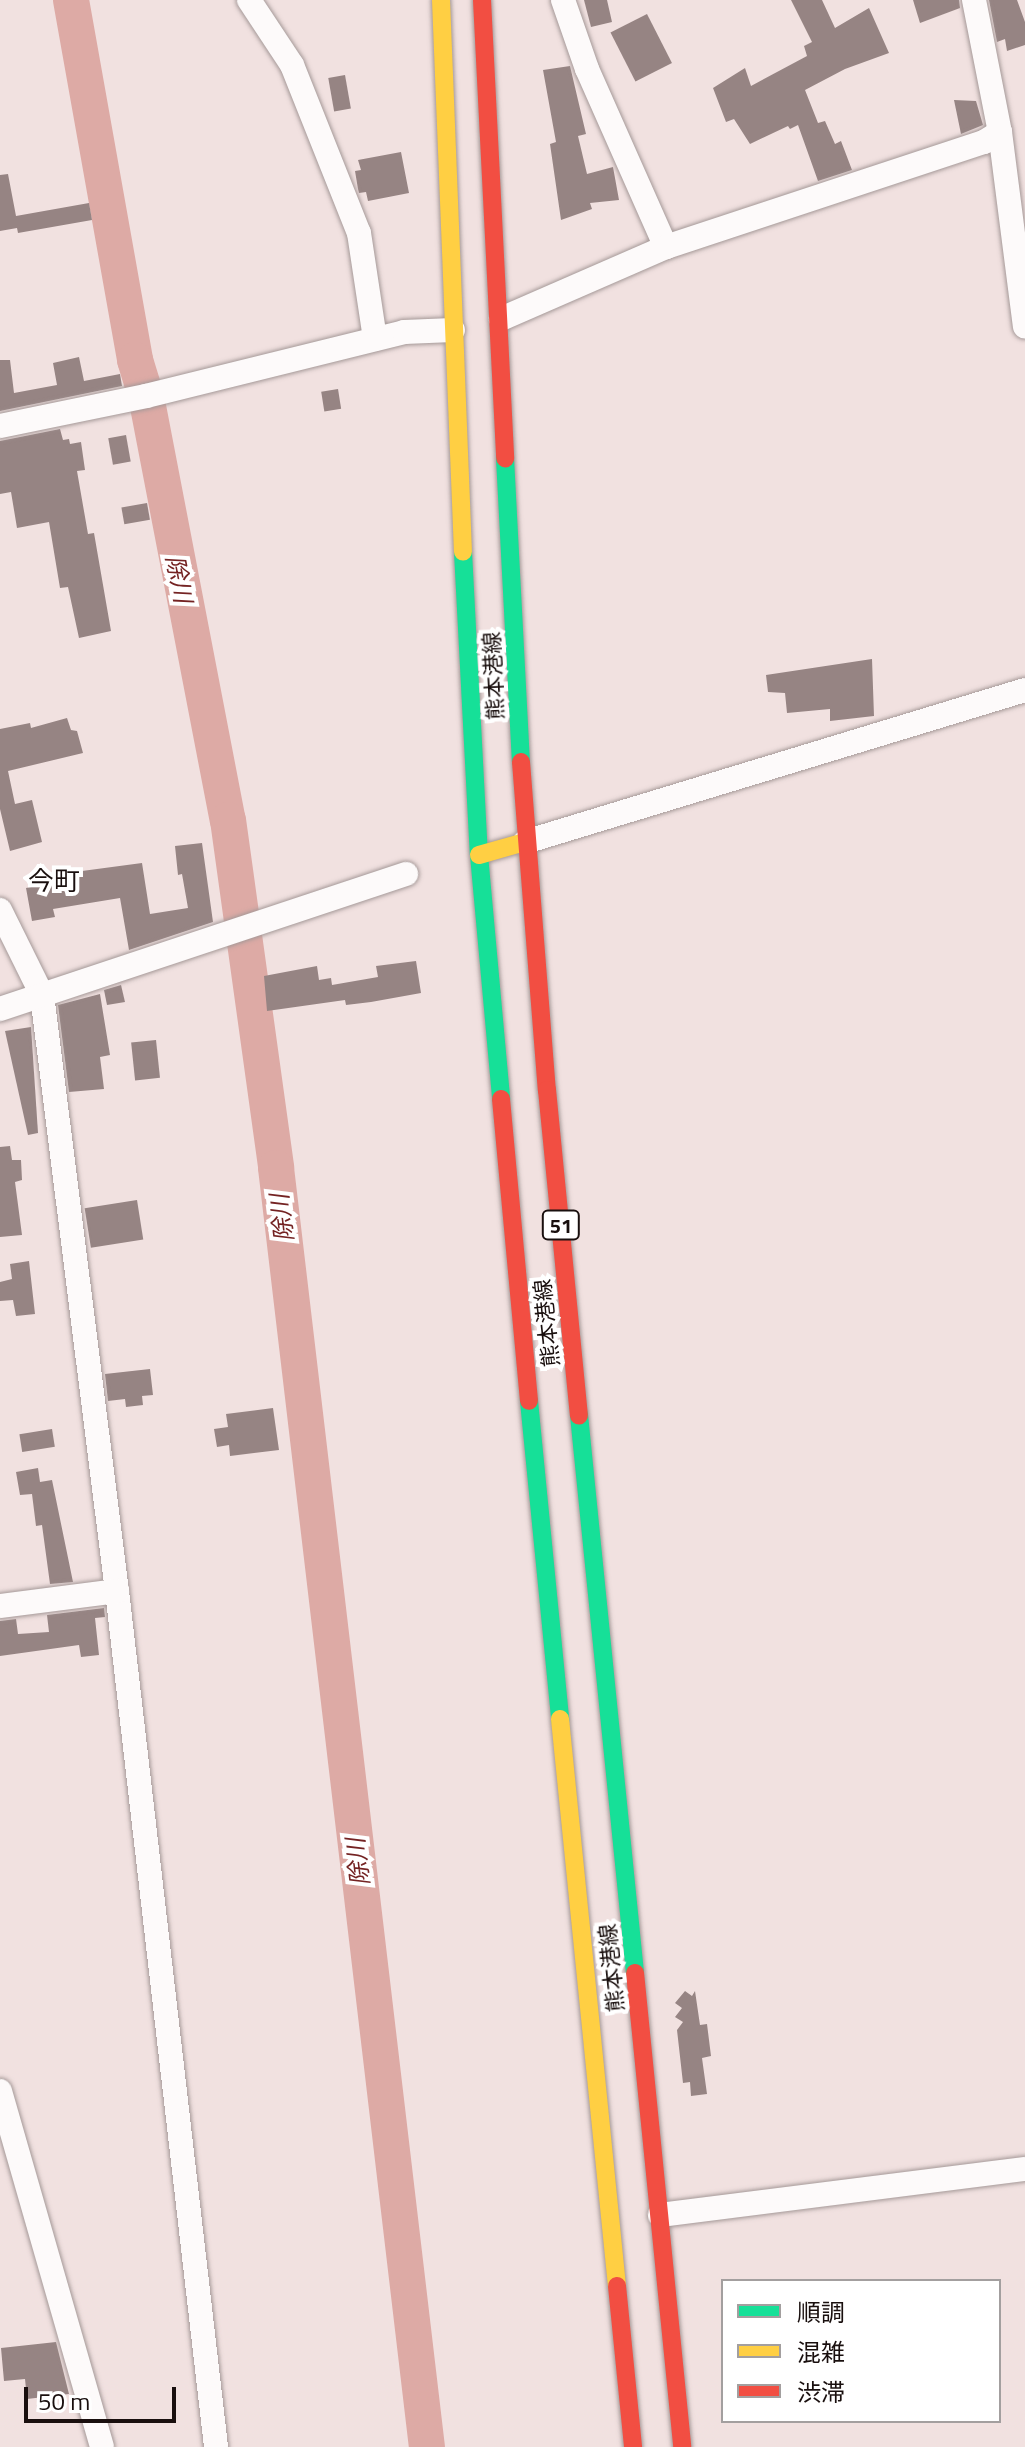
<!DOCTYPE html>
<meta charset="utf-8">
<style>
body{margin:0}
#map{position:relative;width:1025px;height:2447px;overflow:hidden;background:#f1e1e0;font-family:"Titillium Web","Noto Sans JP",sans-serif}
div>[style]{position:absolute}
.river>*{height:36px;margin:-18px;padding:0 18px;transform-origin:18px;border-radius:18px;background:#ddaaa5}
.building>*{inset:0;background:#968483;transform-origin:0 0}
.roads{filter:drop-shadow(0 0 2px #a59998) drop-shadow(0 0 2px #a59998)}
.street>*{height:24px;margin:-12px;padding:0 12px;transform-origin:12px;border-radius:12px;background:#fdfafa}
.fast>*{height:18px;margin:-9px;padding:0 9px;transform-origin:9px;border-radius:9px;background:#16e098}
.slow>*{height:18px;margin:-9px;padding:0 9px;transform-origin:9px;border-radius:9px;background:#ffcf43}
.jam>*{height:18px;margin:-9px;padding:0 9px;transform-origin:9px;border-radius:9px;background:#f24e42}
span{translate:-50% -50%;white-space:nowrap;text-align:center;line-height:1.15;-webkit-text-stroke:8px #fff;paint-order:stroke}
.shield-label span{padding:2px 6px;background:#fff;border:2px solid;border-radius:6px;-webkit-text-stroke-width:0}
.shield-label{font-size:20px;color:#190f0e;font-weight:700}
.street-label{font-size:22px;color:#190f0e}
.water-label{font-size:24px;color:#742323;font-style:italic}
.quarter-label{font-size:26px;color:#190f0e}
.legend{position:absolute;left:721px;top:2279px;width:280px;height:144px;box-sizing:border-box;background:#fff;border:2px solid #a39f9f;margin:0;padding:10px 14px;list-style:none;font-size:24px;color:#190f0e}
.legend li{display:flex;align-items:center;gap:16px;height:40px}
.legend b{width:40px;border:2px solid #a39f9f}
.scale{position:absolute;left:24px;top:2387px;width:152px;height:36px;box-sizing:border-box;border:4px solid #190f0e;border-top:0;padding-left:10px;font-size:24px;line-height:28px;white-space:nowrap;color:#190f0e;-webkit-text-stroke:6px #fff;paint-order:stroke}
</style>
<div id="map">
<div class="river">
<i style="left:71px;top:0;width:366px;rotate:79.9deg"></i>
<i style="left:135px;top:360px;width:38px;rotate:73deg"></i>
<i style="left:146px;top:396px;width:432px;rotate:79.1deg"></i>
<i style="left:228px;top:820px;width:351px;rotate:82.1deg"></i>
<i style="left:276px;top:1168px;width:1288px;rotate:83.27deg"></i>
</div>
<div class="building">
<i style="clip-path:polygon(584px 0,607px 0,612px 22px,591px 27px)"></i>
<i style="clip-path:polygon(791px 0,822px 0,835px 28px,869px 8px,889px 53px,845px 69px,805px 90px,818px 123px,825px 121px,835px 144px,841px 141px,852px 170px,818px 181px,798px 125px,790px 129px,788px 126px,750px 144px,734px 119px,726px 122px,713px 88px,745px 68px,751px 86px,807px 56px,804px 46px,812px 42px)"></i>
<i style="clip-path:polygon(913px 0,959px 0,960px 8px,920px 23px)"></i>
<i style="clip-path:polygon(989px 0,1017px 0,1025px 22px,1025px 45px,1007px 51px,1005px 39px,997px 42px)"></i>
<i style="left:647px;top:14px;width:55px;height:41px;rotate:63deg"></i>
<i style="clip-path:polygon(570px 66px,586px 134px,578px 136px,587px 174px,613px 167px,619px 200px,590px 203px,592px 209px,561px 220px,550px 144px,556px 142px,543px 70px)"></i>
<i style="left:345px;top:75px;width:34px;height:17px;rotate:80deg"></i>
<i style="clip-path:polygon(954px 100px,976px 101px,983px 125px,961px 134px)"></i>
<i style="clip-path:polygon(401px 152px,409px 193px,368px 201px,366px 192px,359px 193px,358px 189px,355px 171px,361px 170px,358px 160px)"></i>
<i style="clip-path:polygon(8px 174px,16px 216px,89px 203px,92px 220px,18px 233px,17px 228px,0 231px,0 175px)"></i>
<i style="clip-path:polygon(79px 357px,84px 381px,120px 374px,122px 386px,0 411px,0 360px,10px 360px,14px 393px,57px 385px,53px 363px)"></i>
<i style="left:338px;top:389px;width:20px;height:17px;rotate:81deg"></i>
<i style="clip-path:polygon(60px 429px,63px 440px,69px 439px,70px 444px,81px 442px,85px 470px,77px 471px,88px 534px,94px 533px,111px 631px,79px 638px,68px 587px,60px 588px,49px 522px,17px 528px,11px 492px,0 494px,0 441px)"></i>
<i style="left:126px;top:435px;width:27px;height:18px;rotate:80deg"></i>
<i style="left:147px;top:503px;width:17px;height:26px;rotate:80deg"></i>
<i style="clip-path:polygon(872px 659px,874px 716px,830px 721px,830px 709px,787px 713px,785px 693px,768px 692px,766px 675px)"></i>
<i style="clip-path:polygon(67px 718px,71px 730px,77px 731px,83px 753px,8px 771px,15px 804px,32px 800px,42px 842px,10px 851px,0 809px,0 729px,30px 723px,31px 728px)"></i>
<i style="clip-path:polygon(202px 843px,213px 922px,129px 950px,120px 898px,53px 909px,55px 917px,32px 921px,26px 888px,68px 880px,67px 873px,142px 863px,150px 914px,188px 908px,182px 874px,178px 875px,175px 846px)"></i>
<i style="clip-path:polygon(416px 961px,421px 993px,371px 1002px,346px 1005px,345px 1000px,267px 1011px,264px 976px,317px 966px,319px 980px,331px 978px,332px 985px,378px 977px,376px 966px)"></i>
<i style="clip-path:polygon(121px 985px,125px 1002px,107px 1005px,104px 990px)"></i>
<i style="clip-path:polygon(100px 994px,110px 1055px,100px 1057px,104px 1089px,69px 1092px,58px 1005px)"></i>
<i style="clip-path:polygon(31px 1027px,38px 1133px,28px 1135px,5px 1031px)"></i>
<i style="left:156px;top:1040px;width:38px;height:25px;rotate:84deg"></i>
<i style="clip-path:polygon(10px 1146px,12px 1160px,21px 1160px,22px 1180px,15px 1182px,22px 1235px,0 1237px,0 1147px)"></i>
<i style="left:137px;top:1200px;width:40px;height:53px;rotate:81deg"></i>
<i style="clip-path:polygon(29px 1261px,35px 1314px,16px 1316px,13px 1300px,0 1301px,0 1282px,12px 1279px,10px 1264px)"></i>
<i style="clip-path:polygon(150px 1369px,153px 1395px,142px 1396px,143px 1405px,126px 1407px,125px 1399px,108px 1401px,105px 1374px)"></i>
<i style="clip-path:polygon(273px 1408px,279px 1450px,230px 1456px,229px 1445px,217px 1447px,214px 1429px,228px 1427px,226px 1414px)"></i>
<i style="left:52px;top:1429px;width:18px;height:33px;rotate:81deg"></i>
<i style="clip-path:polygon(38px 1468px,40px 1482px,52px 1480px,73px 1582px,50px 1584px,42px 1525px,36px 1526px,32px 1494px,20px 1495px,16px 1472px)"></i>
<i style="clip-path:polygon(104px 1608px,105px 1617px,95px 1618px,99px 1655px,81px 1657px,79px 1645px,0 1656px,0 1621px,16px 1619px,18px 1634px,49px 1632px,47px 1615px)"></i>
<i style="clip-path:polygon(685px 1991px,692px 1996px,695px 1991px,700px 2025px,707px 2024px,711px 2056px,702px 2058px,707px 2094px,691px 2096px,690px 2082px,683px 2083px,677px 2030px,683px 2022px,675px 2017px,682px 2008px,675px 2003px)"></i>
<i style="clip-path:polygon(56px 2342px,69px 2394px,27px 2399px,25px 2379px,4px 2381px,1px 2348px)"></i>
</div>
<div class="roads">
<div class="street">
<i style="left:249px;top:0;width:78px;rotate:56.5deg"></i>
<i style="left:292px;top:65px;width:181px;rotate:68.3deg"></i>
<i style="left:359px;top:233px;width:107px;rotate:81.4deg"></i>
<i style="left:563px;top:0;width:73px;rotate:70.8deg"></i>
<i style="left:587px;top:69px;width:195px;rotate:66.1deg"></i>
<i style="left:974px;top:0;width:135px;rotate:78.9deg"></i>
<i style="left:1000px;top:132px;width:196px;rotate:82.7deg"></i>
<i style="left:501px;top:319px;width:180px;rotate:-23.6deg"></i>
<i style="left:666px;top:247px;width:335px;rotate:-18.3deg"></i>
<i style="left:984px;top:142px;width:19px;rotate:-32deg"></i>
<i style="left:0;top:426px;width:149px;rotate:-11.6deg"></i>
<i style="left:146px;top:396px;width:266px;rotate:-13.9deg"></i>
<i style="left:404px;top:332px;width:49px;rotate:-2.3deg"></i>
<i style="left:525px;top:842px;width:523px;rotate:-16.91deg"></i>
<i style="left:0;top:910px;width:95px;rotate:63.7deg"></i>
<i style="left:42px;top:995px;width:601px;rotate:82.83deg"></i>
<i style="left:117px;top:1591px;width:862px;rotate:83.4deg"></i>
<i style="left:0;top:1009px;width:428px;rotate:-18.4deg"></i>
<i style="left:0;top:1606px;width:118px;rotate:-7.3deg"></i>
<i style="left:0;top:2091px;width:370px;rotate:74deg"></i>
<i style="left:660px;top:2215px;width:368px;rotate:-7.2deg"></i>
</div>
<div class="fast">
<i style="left:505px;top:458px;width:304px;rotate:87deg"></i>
<i style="left:463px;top:552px;width:303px;rotate:87deg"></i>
<i style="left:479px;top:855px;width:245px;rotate:84.8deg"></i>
<i style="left:529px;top:1401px;width:320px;rotate:84.4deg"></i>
<i style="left:579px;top:1415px;width:561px;rotate:84.27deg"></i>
</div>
<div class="slow">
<i style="left:441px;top:0;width:552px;rotate:87.72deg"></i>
<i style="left:479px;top:855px;width:48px;rotate:-15.8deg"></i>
<i style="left:560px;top:1719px;width:570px;rotate:84.26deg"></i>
</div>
<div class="jam">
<i style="left:482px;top:0;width:459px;rotate:87.1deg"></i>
<i style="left:521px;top:762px;width:329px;rotate:85.5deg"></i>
<i style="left:547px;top:1090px;width:327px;rotate:84.4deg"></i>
<i style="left:501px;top:1099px;width:303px;rotate:84.7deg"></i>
<i style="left:635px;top:1973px;width:476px;rotate:84.3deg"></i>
<i style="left:617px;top:2286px;width:162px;rotate:84.3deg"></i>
</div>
</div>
<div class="shield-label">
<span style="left:561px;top:1225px">51</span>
</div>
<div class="street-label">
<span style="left:494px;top:676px;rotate:-93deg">熊本港線</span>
<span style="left:547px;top:1323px;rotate:-96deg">熊本港線</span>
<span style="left:612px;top:1968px;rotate:-96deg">熊本港線</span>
</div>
<div class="water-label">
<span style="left:179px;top:579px;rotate:79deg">除川</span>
<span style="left:282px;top:1218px;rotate:-97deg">除川</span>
<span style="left:358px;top:1862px;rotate:-97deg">除川</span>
</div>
<div class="quarter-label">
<span style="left:54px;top:881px">今町</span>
</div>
<ul class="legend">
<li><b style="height:10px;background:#16e098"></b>順調</li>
<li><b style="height:10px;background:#ffcf43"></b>混雑</li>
<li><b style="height:10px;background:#f24e42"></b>渋滞</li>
</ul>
<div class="scale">50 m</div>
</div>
